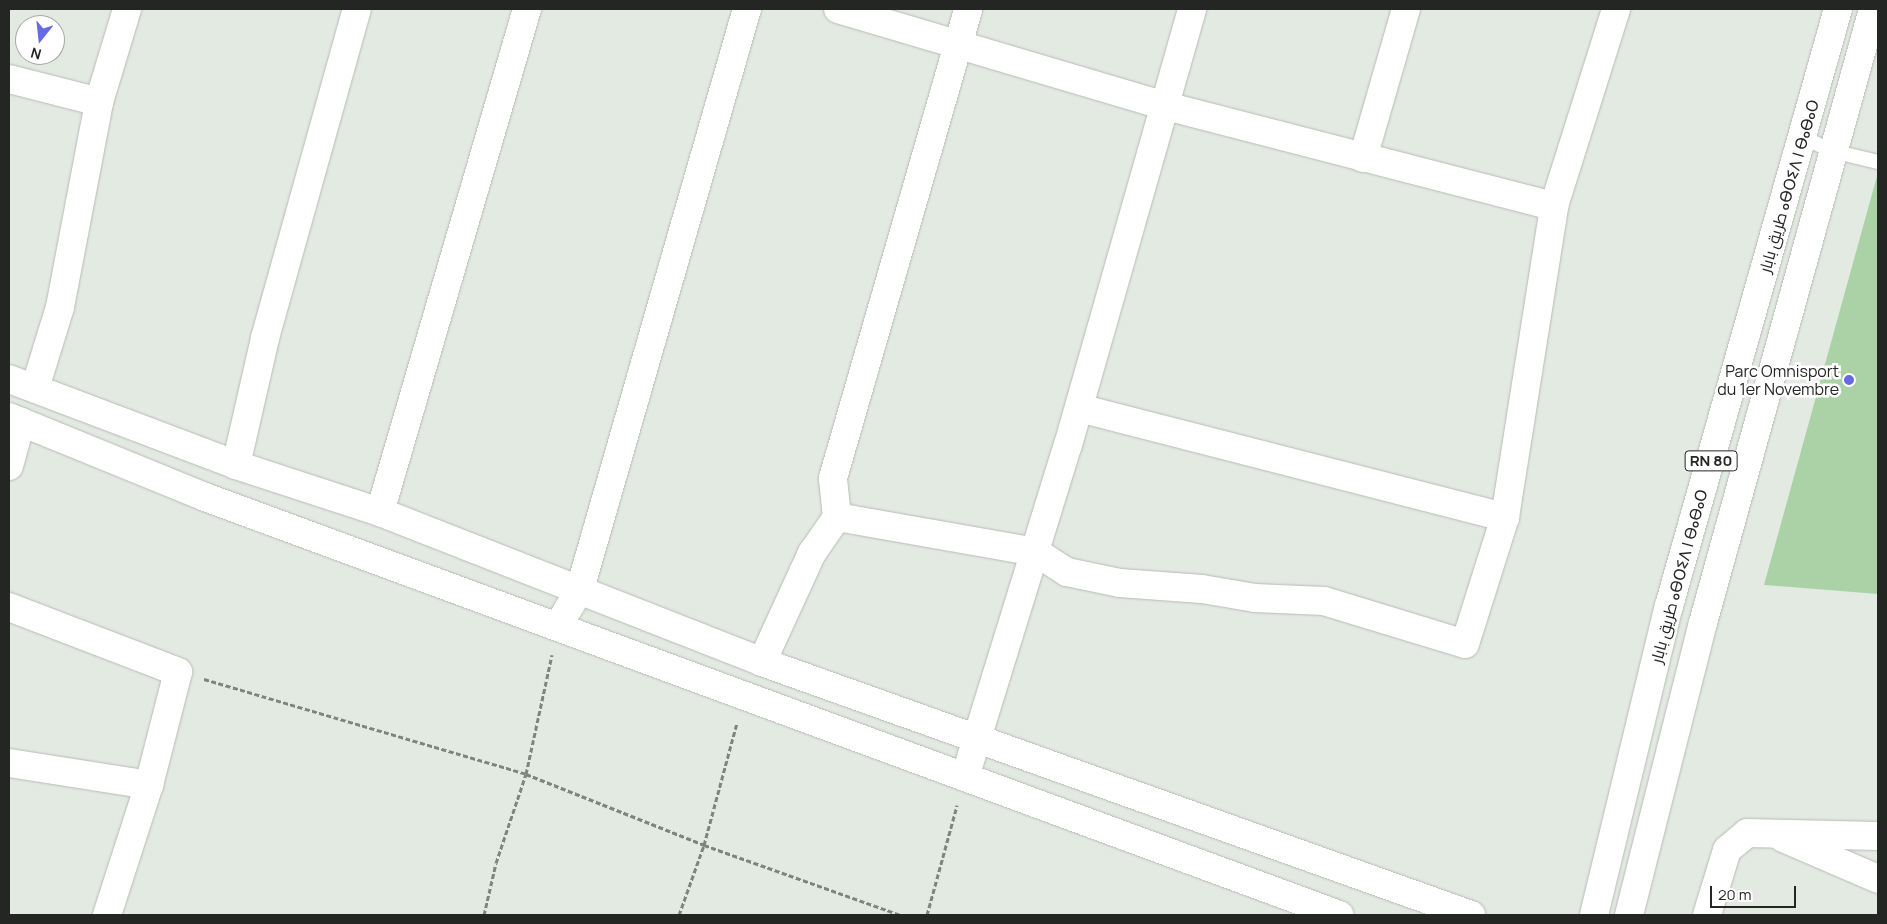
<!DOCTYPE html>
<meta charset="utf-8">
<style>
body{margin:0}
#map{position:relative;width:1887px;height:924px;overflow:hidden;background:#e3eae2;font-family:Manrope,Cairo,"Noto Sans Tifinagh",sans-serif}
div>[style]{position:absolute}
.green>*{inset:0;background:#abd2a6}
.path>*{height:3px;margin-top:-1.5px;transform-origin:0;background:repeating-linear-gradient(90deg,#7f847e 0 5px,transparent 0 7.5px)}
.roads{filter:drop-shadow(0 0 1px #b5bcb4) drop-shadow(0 0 1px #b5bcb4)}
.lane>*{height:14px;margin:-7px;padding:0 7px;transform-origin:7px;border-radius:7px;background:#fff}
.street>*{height:28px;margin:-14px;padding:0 14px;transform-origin:14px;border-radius:14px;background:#fff}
.secondary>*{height:28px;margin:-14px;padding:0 14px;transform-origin:14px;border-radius:14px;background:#fff}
.primary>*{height:28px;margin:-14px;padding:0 14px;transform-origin:14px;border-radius:14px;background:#fff}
.dots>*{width:14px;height:14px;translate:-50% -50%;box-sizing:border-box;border:2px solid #fff;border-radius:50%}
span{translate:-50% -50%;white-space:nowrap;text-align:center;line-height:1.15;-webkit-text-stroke:5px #fff;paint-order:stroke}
.shield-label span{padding:1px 4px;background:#fff;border:1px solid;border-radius:4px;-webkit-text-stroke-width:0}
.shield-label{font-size:15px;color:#242623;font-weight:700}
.street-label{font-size:16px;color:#242623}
.poi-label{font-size:16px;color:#242623}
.right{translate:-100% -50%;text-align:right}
.frame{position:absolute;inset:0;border:10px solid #242623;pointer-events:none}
.north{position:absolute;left:15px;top:15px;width:50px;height:50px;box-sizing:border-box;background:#fff;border:1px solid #a7a8a7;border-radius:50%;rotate:196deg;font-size:14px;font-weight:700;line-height:20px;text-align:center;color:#242623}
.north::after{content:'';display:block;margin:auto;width:18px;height:22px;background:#666ae3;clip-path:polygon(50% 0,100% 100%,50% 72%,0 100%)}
.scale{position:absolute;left:1710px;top:886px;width:86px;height:22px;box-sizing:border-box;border:2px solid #242623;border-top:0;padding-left:6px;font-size:15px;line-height:18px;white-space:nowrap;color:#242623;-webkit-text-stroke:4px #fff;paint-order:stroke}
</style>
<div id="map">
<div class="green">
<i style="clip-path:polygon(1877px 176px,1878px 594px,1764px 585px)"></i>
</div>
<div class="path">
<i style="left:204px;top:679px;width:336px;rotate:16.4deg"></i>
<i style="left:526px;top:774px;width:192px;rotate:21.7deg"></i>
<i style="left:704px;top:845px;width:209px;rotate:19.6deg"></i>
<i style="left:484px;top:915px;width:53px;rotate:-77deg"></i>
<i style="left:496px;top:863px;width:94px;rotate:-71.4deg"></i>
<i style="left:526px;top:774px;width:122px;rotate:-77.7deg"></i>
<i style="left:679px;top:915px;width:74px;rotate:-70.3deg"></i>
<i style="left:704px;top:845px;width:126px;rotate:-74.9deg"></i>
<i style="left:927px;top:915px;width:114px;rotate:-74.7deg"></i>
</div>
<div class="roads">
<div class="lane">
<i style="left:1803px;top:137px;width:32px;rotate:26deg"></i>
<i style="left:1832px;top:151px;width:47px;rotate:13.4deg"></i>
</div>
<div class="street">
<i style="left:838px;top:9px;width:342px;rotate:16.5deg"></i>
<i style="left:1166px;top:106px;width:401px;rotate:14.5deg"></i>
<i style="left:1554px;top:206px;width:207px;rotate:-72.5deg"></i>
<i style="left:9px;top:79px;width:93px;rotate:14.3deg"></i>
<i style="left:1363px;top:158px;width:155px;rotate:-73.9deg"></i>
<i style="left:35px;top:388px;width:85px;rotate:-72.8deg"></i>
<i style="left:60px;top:307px;width:209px;rotate:-79.2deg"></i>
<i style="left:99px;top:102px;width:97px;rotate:-73.2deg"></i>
<i style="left:1079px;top:408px;width:440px;rotate:14.4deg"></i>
<i style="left:236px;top:465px;width:130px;rotate:-77.1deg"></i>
<i style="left:265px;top:338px;width:342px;rotate:-74.4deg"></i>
<i style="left:9px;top:466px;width:46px;rotate:-74.7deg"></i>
<i style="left:380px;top:512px;width:524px;rotate:-73.71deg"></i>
<i style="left:837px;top:517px;width:202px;rotate:10deg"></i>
<i style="left:1036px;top:552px;width:37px;rotate:33deg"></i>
<i style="left:1067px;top:572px;width:54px;rotate:11.7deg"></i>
<i style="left:1120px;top:583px;width:82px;rotate:4.2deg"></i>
<i style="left:1202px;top:589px;width:54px;rotate:9.6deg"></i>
<i style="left:1255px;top:598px;width:69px;rotate:2.5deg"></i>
<i style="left:1324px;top:601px;width:147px;rotate:17deg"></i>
<i style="left:1465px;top:644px;width:133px;rotate:-72.5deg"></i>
<i style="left:1505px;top:517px;width:315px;rotate:-81deg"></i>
<i style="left:9px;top:607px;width:181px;rotate:21deg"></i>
<i style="left:178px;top:672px;width:117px;rotate:104.4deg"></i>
<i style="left:149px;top:785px;width:137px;rotate:107.9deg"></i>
<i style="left:558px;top:626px;width:43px;rotate:-59.3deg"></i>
<i style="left:580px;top:589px;width:604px;rotate:-73.94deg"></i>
<i style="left:762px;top:662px;width:120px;rotate:-65.4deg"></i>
<i style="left:812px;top:553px;width:44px;rotate:-55.2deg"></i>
<i style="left:837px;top:517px;width:39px;rotate:-96deg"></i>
<i style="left:833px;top:478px;width:488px;rotate:-73.9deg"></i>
<i style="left:9px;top:763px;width:142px;rotate:8.9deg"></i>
<i style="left:965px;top:777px;width:348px;rotate:-72.8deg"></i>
<i style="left:1068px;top:445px;width:453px;rotate:-74.1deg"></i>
<i style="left:1783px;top:838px;width:103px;rotate:23.3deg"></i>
<i style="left:1707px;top:915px;width:68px;rotate:-72.9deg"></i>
<i style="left:1727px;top:850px;width:26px;rotate:-40deg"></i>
<i style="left:1747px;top:833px;width:131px;rotate:1.3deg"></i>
</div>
<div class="secondary">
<i style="left:9px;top:379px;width:243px;rotate:20.7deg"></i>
<i style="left:236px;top:465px;width:151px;rotate:18.1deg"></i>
<i style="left:380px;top:512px;width:410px;rotate:21.4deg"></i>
<i style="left:762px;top:662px;width:753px;rotate:19.64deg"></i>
<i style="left:9px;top:417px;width:212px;rotate:22.2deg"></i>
<i style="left:205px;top:497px;width:1209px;rotate:20.23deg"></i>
</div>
<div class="primary">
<i style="left:1594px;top:915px;width:318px;rotate:-76.4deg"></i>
<i style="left:1669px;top:606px;width:620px;rotate:-74.19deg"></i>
<i style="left:1629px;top:915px;width:301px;rotate:-75.8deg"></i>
<i style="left:1703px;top:623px;width:637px;rotate:-74.52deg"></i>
</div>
</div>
<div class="dots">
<i style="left:1849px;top:380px;background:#666ae3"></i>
</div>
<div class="shield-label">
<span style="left:1711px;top:461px">RN 80</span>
</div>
<div class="street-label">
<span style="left:1789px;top:186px;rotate:-74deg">طريق بابار ⴰⴱⵔⵉⴷ ⵏ ⴱⴰⴱⴰⵔ</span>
<span style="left:1679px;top:576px;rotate:-75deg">طريق بابار ⴰⴱⵔⵉⴷ ⵏ ⴱⴰⴱⴰⵔ</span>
</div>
<div class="poi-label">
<span class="right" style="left:1839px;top:380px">Parc Omnisport<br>du 1er Novembre</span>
</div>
<div class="frame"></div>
<div class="north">N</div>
<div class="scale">20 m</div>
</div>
